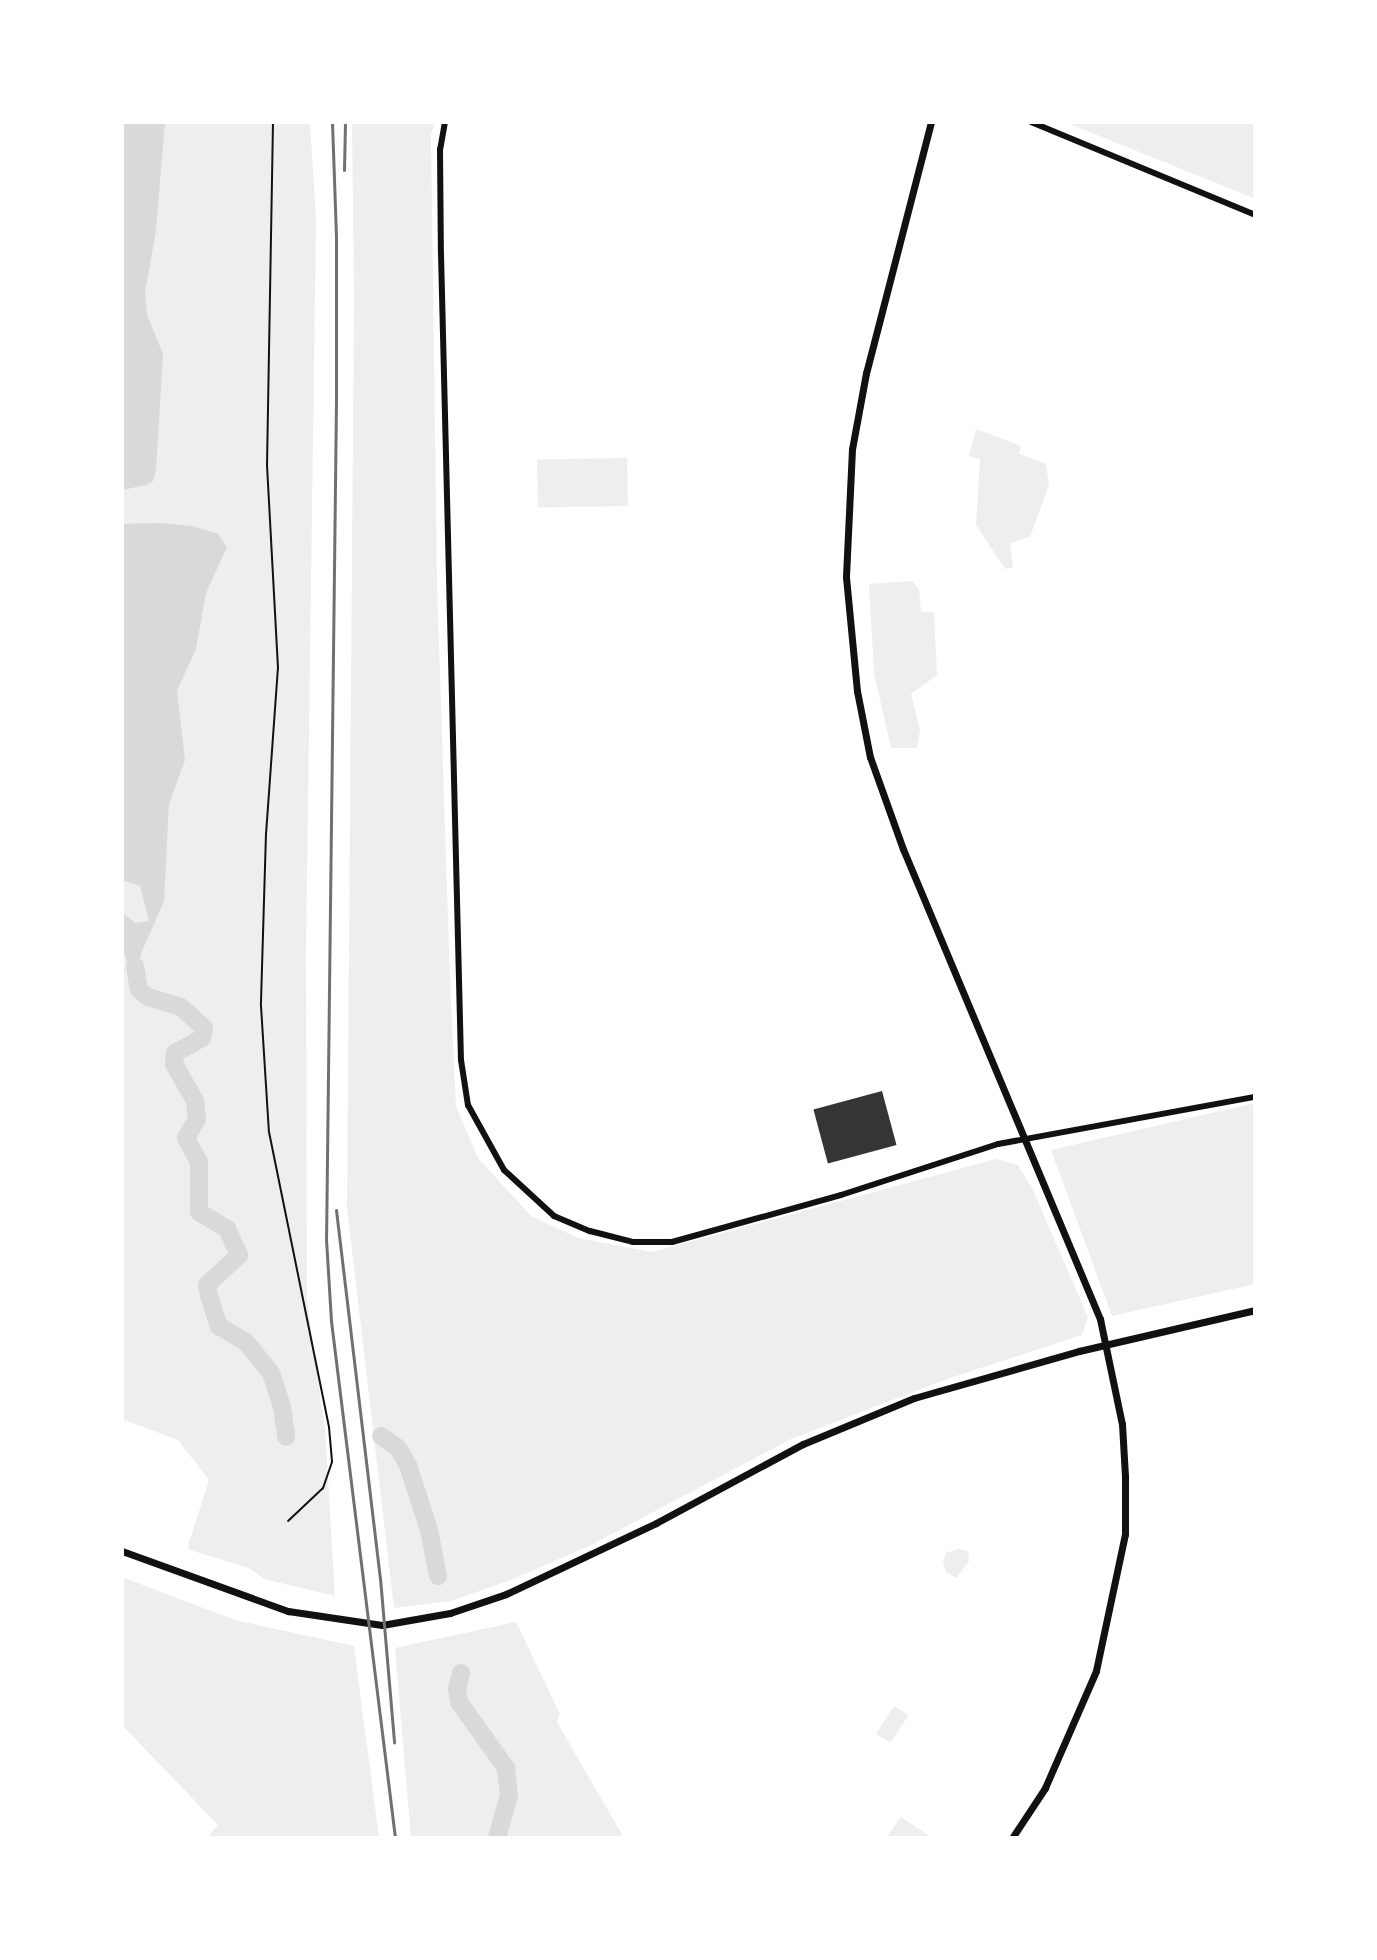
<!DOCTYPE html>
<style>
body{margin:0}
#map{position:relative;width:1377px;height:1960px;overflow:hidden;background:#fff;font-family:"PT Sans Narrow",sans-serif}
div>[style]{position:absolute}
.green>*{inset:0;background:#eee;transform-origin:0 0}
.water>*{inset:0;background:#d9d9d9}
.river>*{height:18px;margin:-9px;padding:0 9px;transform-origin:9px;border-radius:9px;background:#d9d9d9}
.building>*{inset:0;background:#353535;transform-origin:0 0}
.path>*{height:2px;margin:-1px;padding:0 1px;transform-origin:1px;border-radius:1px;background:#111}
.minor>*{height:6px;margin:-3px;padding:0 3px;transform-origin:3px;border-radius:3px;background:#111}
.tertiary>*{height:7px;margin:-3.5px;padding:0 3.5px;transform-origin:3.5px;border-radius:3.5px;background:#111}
.rail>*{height:3px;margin:-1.5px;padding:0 1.5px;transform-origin:1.5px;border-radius:1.5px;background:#707070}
span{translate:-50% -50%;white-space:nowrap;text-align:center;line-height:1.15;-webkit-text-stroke:7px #fff;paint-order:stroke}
.frame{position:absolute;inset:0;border:124px solid #fff;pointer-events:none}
</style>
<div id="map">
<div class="green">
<i style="clip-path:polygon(122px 122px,310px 122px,316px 218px,306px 951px,307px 1300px,325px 1429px,335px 1596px,264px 1579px,249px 1568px,190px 1550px,188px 1546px,209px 1480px,178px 1440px,122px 1419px)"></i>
<i style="clip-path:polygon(352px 122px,435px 122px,431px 134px,437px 582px,450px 982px,456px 1106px,478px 1158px,531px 1216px,578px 1238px,652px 1252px,996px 1159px,1018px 1165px,1032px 1188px,1088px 1317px,1082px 1335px,947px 1379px,791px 1439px,593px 1544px,511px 1580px,451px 1601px,394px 1608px,347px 1208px,354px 299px)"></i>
<i style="clip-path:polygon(1065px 122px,1255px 122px,1255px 199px,1251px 197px)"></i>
<i style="clip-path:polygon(976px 429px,1021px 446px,1019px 454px,1046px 464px,1049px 485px,1030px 537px,1010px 543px,1013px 567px,1005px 569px,976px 525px,980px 459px,969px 456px)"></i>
<i style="left:627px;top:458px;width:48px;height:90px;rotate:89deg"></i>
<i style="clip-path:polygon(912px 581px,919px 589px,921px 612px,934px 612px,937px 675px,911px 694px,920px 730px,917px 748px,891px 748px,874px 673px,869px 584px)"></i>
<i style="clip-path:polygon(1255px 1103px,1255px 1284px,1112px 1316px,1051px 1150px)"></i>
<i style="clip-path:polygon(958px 1549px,968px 1551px,969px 1561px,956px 1578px,946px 1572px,943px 1562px,946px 1553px)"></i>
<i style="clip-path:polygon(122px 1577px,235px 1620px,354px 1646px,379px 1838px,207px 1838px,218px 1825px,122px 1725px)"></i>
<i style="clip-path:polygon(516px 1622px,560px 1714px,557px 1722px,624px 1838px,411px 1838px,395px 1648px)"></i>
<i style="left:894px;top:1706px;width:17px;height:33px;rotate:33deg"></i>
<i style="clip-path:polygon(901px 1817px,932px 1838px,886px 1838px)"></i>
</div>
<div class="water">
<i style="clip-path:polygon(122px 122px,165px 122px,156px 230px,145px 293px,147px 315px,163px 354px,156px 471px,153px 481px,146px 485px,122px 490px)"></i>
<i style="clip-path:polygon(158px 523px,192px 526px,218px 534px,227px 547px,206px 593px,196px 649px,177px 691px,185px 760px,169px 804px,164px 901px,142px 951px,137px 968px,139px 990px,136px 990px,122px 946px,122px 912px,135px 923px,149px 921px,140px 886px,122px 880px,122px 524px)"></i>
</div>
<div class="river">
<i style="left:135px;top:966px;width:24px;rotate:81deg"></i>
<i style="left:139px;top:990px;width:11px;rotate:38deg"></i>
<i style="left:148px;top:997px;width:34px;rotate:17deg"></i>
<i style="left:181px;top:1007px;width:31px;rotate:42deg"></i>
<i style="left:204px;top:1028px;width:10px;rotate:101deg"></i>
<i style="left:202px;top:1038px;width:31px;rotate:151deg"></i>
<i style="left:175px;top:1053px;width:11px;rotate:95deg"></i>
<i style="left:174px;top:1064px;width:43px;rotate:60.4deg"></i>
<i style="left:195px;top:1101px;width:18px;rotate:84deg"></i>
<i style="left:197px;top:1119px;width:22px;rotate:120deg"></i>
<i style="left:186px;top:1138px;width:27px;rotate:62deg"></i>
<i style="left:199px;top:1162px;width:50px;rotate:90deg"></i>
<i style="left:199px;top:1212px;width:33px;rotate:31deg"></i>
<i style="left:227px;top:1229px;width:29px;rotate:65deg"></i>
<i style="left:239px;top:1255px;width:44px;rotate:136.8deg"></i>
<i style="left:207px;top:1285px;width:11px;rotate:80deg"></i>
<i style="left:209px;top:1296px;width:32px;rotate:72deg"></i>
<i style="left:219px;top:1326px;width:31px;rotate:31deg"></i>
<i style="left:246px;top:1342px;width:40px;rotate:51deg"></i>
<i style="left:271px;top:1373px;width:36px;rotate:72deg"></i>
<i style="left:282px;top:1407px;width:30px;rotate:82deg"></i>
<i style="left:381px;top:1436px;width:21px;rotate:35deg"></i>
<i style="left:398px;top:1448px;width:20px;rotate:60deg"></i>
<i style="left:408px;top:1465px;width:68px;rotate:72.1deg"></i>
<i style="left:429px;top:1530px;width:47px;rotate:78.9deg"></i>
<i style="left:461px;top:1673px;width:16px;rotate:104deg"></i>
<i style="left:457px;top:1689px;width:13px;rotate:81deg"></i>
<i style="left:459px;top:1702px;width:81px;rotate:54.5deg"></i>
<i style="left:506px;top:1768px;width:27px;rotate:84deg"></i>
<i style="left:509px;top:1795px;width:45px;rotate:105.6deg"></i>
</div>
<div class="building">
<i style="left:882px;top:1091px;width:56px;height:71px;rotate:75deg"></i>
</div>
<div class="path">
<i style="left:273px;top:122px;width:343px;rotate:91deg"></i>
<i style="left:267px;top:465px;width:202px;rotate:86.9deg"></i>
<i style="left:278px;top:667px;width:166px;rotate:94.1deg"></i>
<i style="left:266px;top:833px;width:173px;rotate:91.7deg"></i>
<i style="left:261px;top:1006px;width:126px;rotate:86.4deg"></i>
<i style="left:269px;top:1132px;width:301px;rotate:78.5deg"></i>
<i style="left:329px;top:1427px;width:35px;rotate:85deg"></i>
<i style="left:332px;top:1462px;width:28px;rotate:109deg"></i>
<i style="left:323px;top:1488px;width:48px;rotate:136.7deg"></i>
</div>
<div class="minor">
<i style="left:445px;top:122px;width:27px;rotate:100deg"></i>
<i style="left:440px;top:149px;width:105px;rotate:89.5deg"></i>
<i style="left:441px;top:254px;width:806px;rotate:88.58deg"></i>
<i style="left:461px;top:1060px;width:46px;rotate:81.2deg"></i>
<i style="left:468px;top:1105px;width:74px;rotate:61deg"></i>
<i style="left:504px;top:1170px;width:68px;rotate:42.6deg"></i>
<i style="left:554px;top:1216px;width:39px;rotate:23deg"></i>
<i style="left:590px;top:1231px;width:44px;rotate:14.3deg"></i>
<i style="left:633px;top:1242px;width:39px"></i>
<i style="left:672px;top:1242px;width:175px;rotate:-15.5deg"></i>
<i style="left:841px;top:1195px;width:165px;rotate:-18deg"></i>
<i style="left:998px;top:1144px;width:261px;rotate:-10.4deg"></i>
<i style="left:1031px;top:122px;width:243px;rotate:22.5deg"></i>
</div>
<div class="tertiary">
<i style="left:931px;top:122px;width:259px;rotate:104.5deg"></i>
<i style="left:866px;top:373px;width:77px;rotate:100.4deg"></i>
<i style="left:852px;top:449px;width:128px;rotate:92.7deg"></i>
<i style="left:846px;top:577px;width:115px;rotate:84.5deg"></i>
<i style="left:857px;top:691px;width:67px;rotate:78.9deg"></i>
<i style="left:870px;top:757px;width:98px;rotate:70.3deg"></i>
<i style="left:903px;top:849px;width:510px;rotate:67.26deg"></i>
<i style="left:1100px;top:1319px;width:107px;rotate:78.2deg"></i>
<i style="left:1122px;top:1424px;width:52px;rotate:86.7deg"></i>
<i style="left:1125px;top:1476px;width:58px;rotate:90deg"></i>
<i style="left:1125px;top:1534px;width:140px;rotate:102deg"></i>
<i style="left:1096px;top:1671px;width:128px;rotate:113.6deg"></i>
<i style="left:1045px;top:1788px;width:60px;rotate:123.4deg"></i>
<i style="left:122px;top:1551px;width:177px;rotate:19.9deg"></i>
<i style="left:288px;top:1611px;width:95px;rotate:8.5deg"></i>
<i style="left:382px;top:1625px;width:69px;rotate:-10deg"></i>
<i style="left:450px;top:1613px;width:59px;rotate:-18.7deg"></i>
<i style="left:506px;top:1594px;width:166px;rotate:-25.3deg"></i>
<i style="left:656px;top:1523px;width:167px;rotate:-28.3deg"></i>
<i style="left:803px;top:1444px;width:120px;rotate:-22.5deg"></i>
<i style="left:914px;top:1398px;width:172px;rotate:-15.9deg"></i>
<i style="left:1079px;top:1351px;width:181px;rotate:-13.1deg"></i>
</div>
<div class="rail">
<i style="left:332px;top:122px;width:116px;rotate:88deg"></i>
<i style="left:336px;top:238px;width:163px;rotate:90deg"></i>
<i style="left:336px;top:401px;width:838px;rotate:90.68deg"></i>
<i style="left:326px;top:1239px;width:82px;rotate:86.5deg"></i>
<i style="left:331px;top:1321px;width:521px;rotate:82.94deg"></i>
<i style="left:344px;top:170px;width:48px;rotate:-88.8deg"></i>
<i style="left:336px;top:1210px;width:371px;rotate:83.2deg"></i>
<i style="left:380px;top:1578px;width:165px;rotate:85.1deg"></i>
</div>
<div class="frame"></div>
</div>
